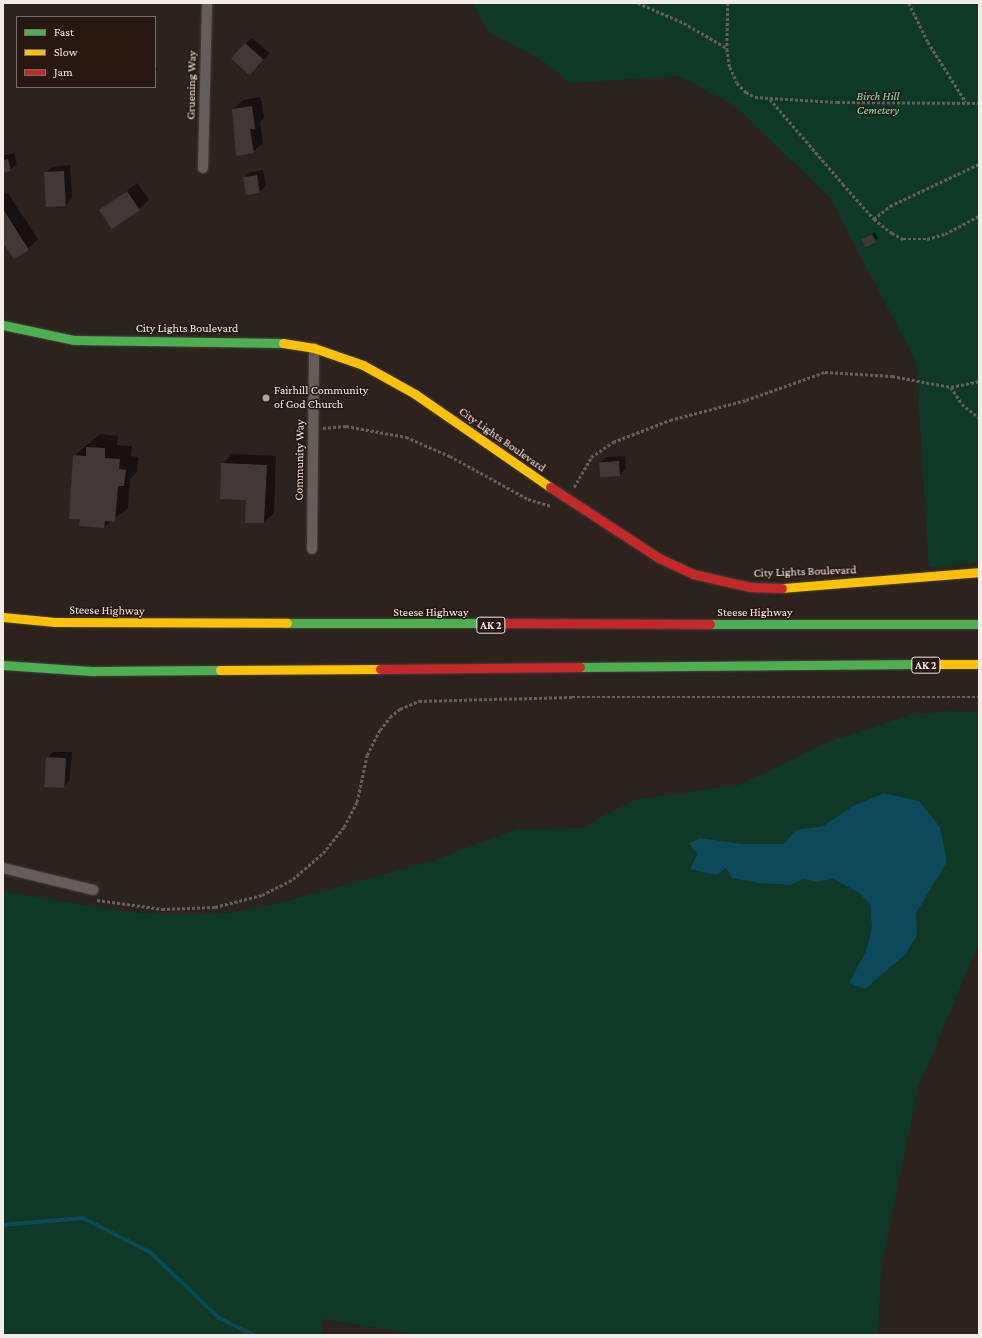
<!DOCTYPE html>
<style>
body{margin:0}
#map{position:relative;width:982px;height:1338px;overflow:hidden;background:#2c231f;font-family:"Crimson Pro",serif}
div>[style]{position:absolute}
.green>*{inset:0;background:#0e3926}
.water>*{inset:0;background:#0a4a5a}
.shadow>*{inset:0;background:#0007}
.stream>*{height:4px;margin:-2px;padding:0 2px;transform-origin:2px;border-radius:2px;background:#0a4a5a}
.building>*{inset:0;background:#403935;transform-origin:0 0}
.path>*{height:2.5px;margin-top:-1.25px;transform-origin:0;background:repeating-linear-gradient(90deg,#675e5b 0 3px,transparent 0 5px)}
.roads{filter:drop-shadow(0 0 1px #47403c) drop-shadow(0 0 1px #47403c)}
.street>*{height:10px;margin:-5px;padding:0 5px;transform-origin:5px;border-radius:5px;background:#665c5a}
.fast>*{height:9px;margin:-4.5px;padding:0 4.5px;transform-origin:4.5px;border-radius:4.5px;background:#4caf50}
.slow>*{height:9px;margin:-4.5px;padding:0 4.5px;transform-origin:4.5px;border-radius:4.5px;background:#ffc107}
.jam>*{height:9px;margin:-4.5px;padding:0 4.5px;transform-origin:4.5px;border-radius:4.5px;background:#c62828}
.dots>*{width:11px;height:11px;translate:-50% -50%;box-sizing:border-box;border:2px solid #271911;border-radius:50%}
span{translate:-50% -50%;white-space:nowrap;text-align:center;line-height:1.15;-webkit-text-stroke:3px #271911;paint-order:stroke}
.shield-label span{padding:1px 3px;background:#271911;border:1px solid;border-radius:3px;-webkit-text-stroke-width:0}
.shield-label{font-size:11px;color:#f5ebe6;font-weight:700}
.street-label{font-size:12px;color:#f5ebe6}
.park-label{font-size:12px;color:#84e6b5;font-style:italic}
.poi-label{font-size:12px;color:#f5ebe6}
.left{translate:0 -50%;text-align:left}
.frame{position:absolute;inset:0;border:4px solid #f5ebe6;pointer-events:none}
.legend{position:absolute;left:16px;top:16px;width:140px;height:72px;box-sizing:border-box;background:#271911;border:1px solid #796d66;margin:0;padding:5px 7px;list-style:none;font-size:12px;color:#f5ebe6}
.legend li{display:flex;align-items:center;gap:8px;height:20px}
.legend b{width:20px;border:1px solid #796d66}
</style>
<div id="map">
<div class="green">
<i style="clip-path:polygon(472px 3px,979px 3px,979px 562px,929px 567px,916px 362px,831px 199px,737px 107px,679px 76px,571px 83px,543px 61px,489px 32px)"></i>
<i style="clip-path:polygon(evenodd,950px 711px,979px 712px,979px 943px,918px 1088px,881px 1267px,878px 1335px,422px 1335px,322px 1319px,322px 1335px,3px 1335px,3px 891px,127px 912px,179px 915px,229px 913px,283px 902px,432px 861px,517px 829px,586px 828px,601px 817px,637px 799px,739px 785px,830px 741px,914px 714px,950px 711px,884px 793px,919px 801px,940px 827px,929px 890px,916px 913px,917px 935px,906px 954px,865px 989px,849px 983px,866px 951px,872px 928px,870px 904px,858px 892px,833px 879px,816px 882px,804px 879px,790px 885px,759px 883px,732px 878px,726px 868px,690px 869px,701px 838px,743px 844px,784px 844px,796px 830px,823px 826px,853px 806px,884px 793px)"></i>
</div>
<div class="water">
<i style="clip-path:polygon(884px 793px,919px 801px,940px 827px,947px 862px,916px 913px,917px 935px,906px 954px,865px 989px,849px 983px,866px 951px,872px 928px,870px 904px,858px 892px,833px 879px,816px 882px,804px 879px,790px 885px,759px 883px,732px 878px,726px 868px,717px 875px,690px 869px,697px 854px,689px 843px,701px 838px,743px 844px,784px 844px,796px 830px,823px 826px,853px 806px)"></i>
</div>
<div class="shadow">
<i style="clip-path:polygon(252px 38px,270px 53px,257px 68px,246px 44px)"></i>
<i style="clip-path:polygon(155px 66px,158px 69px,155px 72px)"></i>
<i style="clip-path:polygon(261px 97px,264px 118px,260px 122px,263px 143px,253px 152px,233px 109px,243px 100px)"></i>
<i style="clip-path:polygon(14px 153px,17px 164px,10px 170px,3px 172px,3px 156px)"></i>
<i style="clip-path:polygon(70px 165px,72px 198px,66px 205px,45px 173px,52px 167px)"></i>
<i style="clip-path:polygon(263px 170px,266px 186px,260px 192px,246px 194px,244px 178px,250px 172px)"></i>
<i style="clip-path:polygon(137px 183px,149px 200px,139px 209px,101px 210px)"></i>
<i style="clip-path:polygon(7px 192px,38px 239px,28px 249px,3px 241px,3px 194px)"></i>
<i style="clip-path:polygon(875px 232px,878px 238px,875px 241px,862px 239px)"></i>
<i style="clip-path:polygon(100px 434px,118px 436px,117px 445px,132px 446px,131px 456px,138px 457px,137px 472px,130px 479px,128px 508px,104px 527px,81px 518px,74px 456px)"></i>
<i style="clip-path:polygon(232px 454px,276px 456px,274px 513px,264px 522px,246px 522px,247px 499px,222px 464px)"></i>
<i style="clip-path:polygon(625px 456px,626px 468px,620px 475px,600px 463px,607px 457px)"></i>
<i style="clip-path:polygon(53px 752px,72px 752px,70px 780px,64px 787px,46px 786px,47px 758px)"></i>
</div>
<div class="stream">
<i style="left:3px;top:1225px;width:80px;rotate:-5deg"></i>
<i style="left:83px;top:1218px;width:75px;rotate:26.9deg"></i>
<i style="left:150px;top:1252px;width:95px;rotate:43.7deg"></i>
<i style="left:219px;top:1318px;width:39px;rotate:26deg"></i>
</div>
<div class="building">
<i style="left:245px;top:43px;width:25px;height:21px;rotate:42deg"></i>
<i style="clip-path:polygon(252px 106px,255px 129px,250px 129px,254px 153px,236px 156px,232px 109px)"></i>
<i style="clip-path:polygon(8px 159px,11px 171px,3px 173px,3px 160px)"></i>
<i style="left:64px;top:171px;width:35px;height:20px;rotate:87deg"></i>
<i style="left:257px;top:175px;width:18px;height:14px;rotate:81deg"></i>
<i style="left:127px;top:191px;width:23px;height:34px;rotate:56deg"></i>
<i style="clip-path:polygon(3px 209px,29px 250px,14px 259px,3px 243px)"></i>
<i style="left:872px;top:234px;width:9px;height:12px;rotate:63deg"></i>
<i style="clip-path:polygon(86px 447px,105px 448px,105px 458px,120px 459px,119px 469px,126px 470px,124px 486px,118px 486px,115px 522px,105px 521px,104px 528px,79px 526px,80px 519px,69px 519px,73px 455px,86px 456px)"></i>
<i style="left:619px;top:461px;width:15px;height:20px;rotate:86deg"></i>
<i style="clip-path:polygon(221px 463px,267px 465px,264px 523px,245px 523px,246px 500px,220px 499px)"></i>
<i style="left:46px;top:757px;width:20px;height:30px;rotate:3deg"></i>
</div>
<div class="path">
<i style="left:638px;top:3px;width:50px;rotate:23.5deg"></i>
<i style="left:684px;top:23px;width:50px;rotate:30.2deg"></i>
<i style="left:728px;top:3px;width:46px;rotate:91.2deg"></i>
<i style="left:727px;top:49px;width:18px;rotate:81deg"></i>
<i style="left:730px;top:67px;width:17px;rotate:66deg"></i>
<i style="left:737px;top:83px;width:13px;rotate:45deg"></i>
<i style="left:746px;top:92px;width:10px;rotate:29deg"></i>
<i style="left:755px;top:97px;width:82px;rotate:3.5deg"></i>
<i style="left:837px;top:102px;width:142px;rotate:0.4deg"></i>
<i style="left:909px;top:3px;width:43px;rotate:64deg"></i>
<i style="left:928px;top:42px;width:71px;rotate:57.7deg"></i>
<i style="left:770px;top:99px;width:112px;rotate:49.3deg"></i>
<i style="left:843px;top:184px;width:47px;rotate:48.5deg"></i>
<i style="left:874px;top:219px;width:23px;rotate:38deg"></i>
<i style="left:892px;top:233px;width:13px;rotate:29deg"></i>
<i style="left:903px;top:239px;width:24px"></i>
<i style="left:927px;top:239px;width:19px;rotate:-16deg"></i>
<i style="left:945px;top:234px;width:38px;rotate:-28deg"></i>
<i style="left:874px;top:219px;width:21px;rotate:-39deg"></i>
<i style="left:890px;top:206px;width:98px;rotate:-25.3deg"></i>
<i style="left:951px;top:387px;width:20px;rotate:57deg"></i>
<i style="left:962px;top:404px;width:22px;rotate:39deg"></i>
<i style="left:323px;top:428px;width:23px;rotate:-5deg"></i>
<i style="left:346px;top:426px;width:61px;rotate:10.4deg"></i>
<i style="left:406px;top:437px;width:48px;rotate:23.4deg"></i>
<i style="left:450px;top:456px;width:89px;rotate:28.9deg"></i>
<i style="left:528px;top:499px;width:24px;rotate:17deg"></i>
<i style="left:574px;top:487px;width:34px;rotate:-60deg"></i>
<i style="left:591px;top:457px;width:27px;rotate:-34deg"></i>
<i style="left:613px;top:442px;width:61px;rotate:-21.1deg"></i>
<i style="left:670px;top:420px;width:79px;rotate:-14.7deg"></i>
<i style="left:746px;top:400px;width:84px;rotate:-19.5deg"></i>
<i style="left:825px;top:372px;width:67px;rotate:3.4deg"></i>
<i style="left:892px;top:376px;width:60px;rotate:10.6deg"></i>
<i style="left:951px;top:387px;width:29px;rotate:-12deg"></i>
<i style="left:97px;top:900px;width:66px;rotate:7.9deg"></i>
<i style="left:162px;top:909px;width:53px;rotate:-2.2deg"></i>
<i style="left:215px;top:907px;width:49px;rotate:-14.3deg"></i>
<i style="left:262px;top:895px;width:35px;rotate:-27deg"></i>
<i style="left:293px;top:879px;width:40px;rotate:-41deg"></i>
<i style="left:323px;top:853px;width:33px;rotate:-51deg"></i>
<i style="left:344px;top:827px;width:28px;rotate:-63deg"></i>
<i style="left:357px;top:802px;width:48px;rotate:-78deg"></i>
<i style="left:367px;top:755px;width:28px;rotate:-63deg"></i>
<i style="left:380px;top:730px;width:16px;rotate:-52deg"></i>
<i style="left:390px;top:717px;width:13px;rotate:-39deg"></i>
<i style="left:400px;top:709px;width:21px;rotate:-23deg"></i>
<i style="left:419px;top:701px;width:153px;rotate:-1.5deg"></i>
<i style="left:572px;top:697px;width:407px"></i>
</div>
<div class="roads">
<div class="street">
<i style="left:203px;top:168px;width:165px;rotate:-88.6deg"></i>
<i style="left:312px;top:549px;width:201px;rotate:-89.4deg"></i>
<i style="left:3px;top:868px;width:93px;rotate:13.7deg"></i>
</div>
<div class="fast">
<i style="left:3px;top:325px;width:73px;rotate:11.9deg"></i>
<i style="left:74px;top:340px;width:209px;rotate:0.8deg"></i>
<i style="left:287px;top:623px;width:216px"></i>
<i style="left:710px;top:624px;width:269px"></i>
<i style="left:3px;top:665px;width:88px;rotate:3.9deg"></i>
<i style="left:91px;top:671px;width:129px;rotate:-0.4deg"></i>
<i style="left:580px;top:667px;width:338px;rotate:-0.5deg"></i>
</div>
<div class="slow">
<i style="left:283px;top:343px;width:31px;rotate:9deg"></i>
<i style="left:314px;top:348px;width:52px;rotate:19.1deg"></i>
<i style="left:363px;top:365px;width:60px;rotate:29.1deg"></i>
<i style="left:415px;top:394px;width:164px;rotate:34.6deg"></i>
<i style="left:782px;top:588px;width:198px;rotate:-4.6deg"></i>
<i style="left:3px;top:617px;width:52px;rotate:5.5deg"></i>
<i style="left:55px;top:622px;width:232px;rotate:0.2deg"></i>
<i style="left:918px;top:664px;width:61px"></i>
<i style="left:220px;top:670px;width:160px;rotate:-0.4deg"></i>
</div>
<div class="jam">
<i style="left:550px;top:487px;width:130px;rotate:33.1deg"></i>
<i style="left:659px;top:558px;width:38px;rotate:25deg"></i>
<i style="left:693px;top:574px;width:58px;rotate:12.8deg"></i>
<i style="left:750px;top:587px;width:32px;rotate:2deg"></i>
<i style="left:503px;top:623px;width:207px;rotate:0.3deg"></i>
<i style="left:380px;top:669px;width:200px;rotate:-0.6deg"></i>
</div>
</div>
<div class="dots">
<i style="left:266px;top:398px;background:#afa5a0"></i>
</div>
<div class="shield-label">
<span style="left:491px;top:625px">AK 2</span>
<span style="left:926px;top:665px">AK 2</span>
</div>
<div class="street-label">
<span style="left:192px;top:85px;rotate:-89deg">Gruening Way</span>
<span style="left:187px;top:329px">City Lights Boulevard</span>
<span style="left:502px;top:440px;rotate:35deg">City Lights Boulevard</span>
<span style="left:300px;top:460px;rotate:-89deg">Community Way</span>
<span style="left:805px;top:572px;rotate:-2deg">City Lights Boulevard</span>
<span style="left:107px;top:611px;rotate:1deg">Steese Highway</span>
<span style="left:431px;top:613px">Steese Highway</span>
<span style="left:755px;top:613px">Steese Highway</span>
</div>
<div class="park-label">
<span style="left:878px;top:104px">Birch Hill<br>Cemetery</span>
</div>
<div class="poi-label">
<span class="left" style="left:274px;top:398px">Fairhill Community<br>of God Church</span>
</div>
<div class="frame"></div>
<ul class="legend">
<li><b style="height:5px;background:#4caf50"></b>Fast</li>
<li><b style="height:5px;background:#ffc107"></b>Slow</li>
<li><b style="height:5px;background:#c62828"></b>Jam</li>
</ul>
</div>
